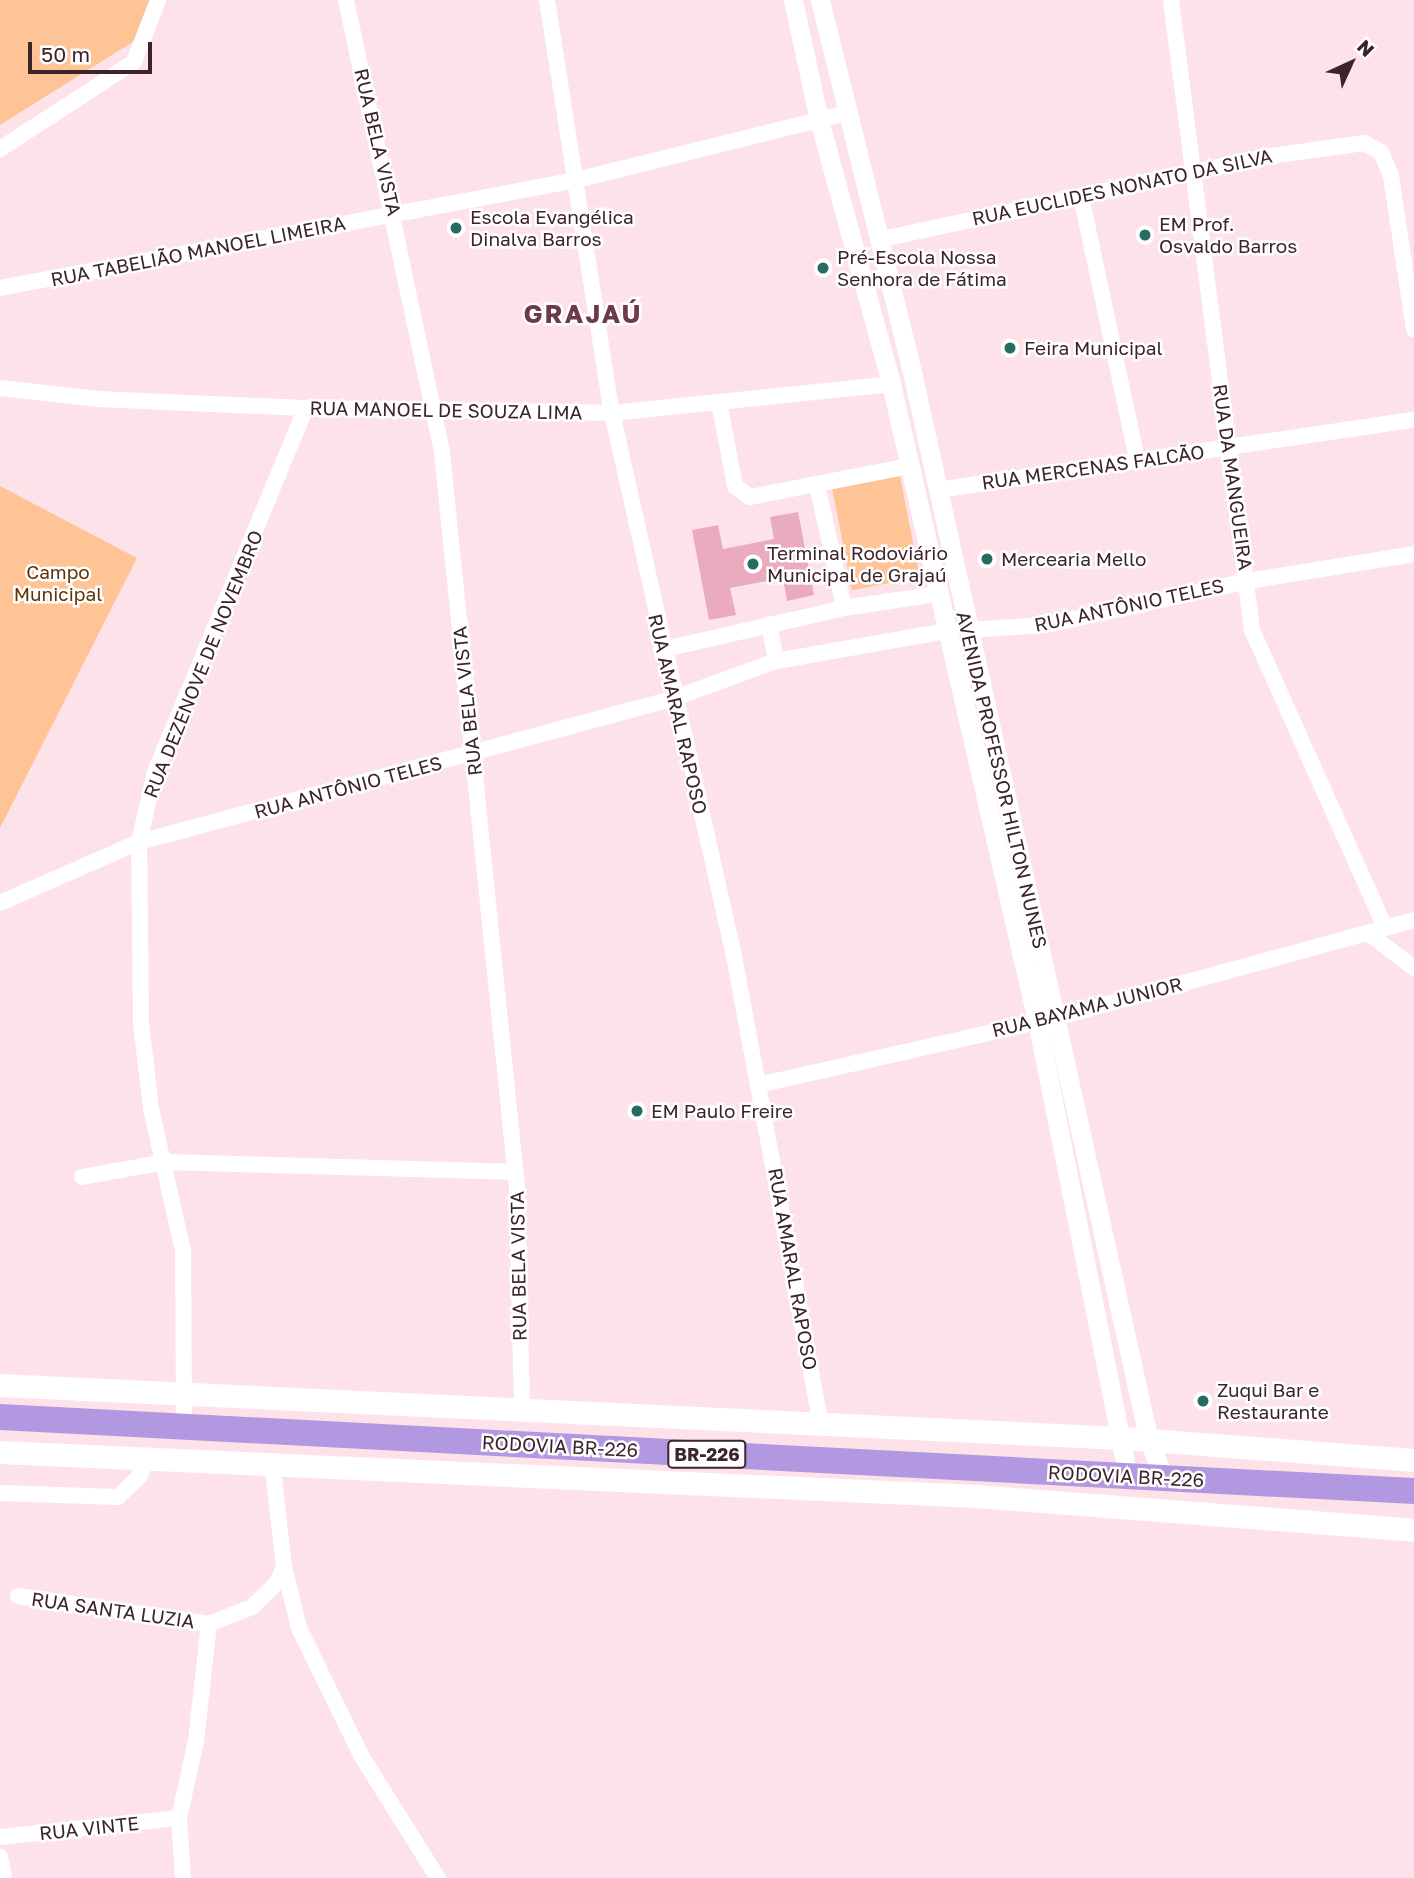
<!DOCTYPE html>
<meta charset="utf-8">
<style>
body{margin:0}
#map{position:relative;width:1414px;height:1878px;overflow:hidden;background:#fde2e9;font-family:"Golos Text",sans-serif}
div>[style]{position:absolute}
.green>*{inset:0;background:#fec496;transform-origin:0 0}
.building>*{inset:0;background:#e9abbd}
.minor>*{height:16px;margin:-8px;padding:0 8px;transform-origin:8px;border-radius:8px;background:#fff}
.tertiary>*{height:19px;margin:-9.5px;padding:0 9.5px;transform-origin:9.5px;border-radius:9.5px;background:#fff}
.secondary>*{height:23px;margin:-11.5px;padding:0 11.5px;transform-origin:11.5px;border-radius:11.5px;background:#fff}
.trunk>*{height:26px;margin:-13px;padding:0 13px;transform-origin:13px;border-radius:13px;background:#b298e0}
.dots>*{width:19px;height:19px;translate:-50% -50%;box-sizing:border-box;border:4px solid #fff;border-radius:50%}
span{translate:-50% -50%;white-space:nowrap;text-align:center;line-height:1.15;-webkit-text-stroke:5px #fff;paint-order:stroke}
.shield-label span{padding:2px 5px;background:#fff;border:2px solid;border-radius:5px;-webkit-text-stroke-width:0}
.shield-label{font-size:18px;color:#3c242b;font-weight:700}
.street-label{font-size:19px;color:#3c242b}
.poi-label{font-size:19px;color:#3c242b}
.left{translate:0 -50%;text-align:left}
.park-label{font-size:19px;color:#5f3305}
.district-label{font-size:26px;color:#6d394b;font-weight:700;letter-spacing:2px}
.north{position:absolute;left:1316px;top:28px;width:70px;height:70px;-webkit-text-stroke:5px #fff;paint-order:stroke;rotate:45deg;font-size:19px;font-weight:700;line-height:28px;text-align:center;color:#3c242b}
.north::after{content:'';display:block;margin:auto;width:24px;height:32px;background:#3c242b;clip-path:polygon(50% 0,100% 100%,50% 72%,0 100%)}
.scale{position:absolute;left:28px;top:42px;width:124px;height:32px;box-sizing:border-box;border:4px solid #3c242b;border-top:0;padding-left:9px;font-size:21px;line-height:24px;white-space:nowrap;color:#3c242b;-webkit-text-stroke:5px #fff;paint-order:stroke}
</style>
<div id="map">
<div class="green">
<i style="clip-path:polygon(0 0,152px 0,139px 38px,0 125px)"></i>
<i style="left:900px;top:476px;width:103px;height:69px;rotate:79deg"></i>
<i style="clip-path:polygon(0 486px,137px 558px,0 828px)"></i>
</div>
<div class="building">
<i style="clip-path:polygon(798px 512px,814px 595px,787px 601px,783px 578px,730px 588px,736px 615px,709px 620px,692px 530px,718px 525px,723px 549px,774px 539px,770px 517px)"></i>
</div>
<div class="minor">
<i style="left:346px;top:0;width:463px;rotate:78deg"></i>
<i style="left:442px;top:453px;width:738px;rotate:84.17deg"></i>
<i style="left:517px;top:1187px;width:224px;rotate:88.7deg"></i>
<i style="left:547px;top:0;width:418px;rotate:81.1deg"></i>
<i style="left:612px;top:413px;width:557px;rotate:77.34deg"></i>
<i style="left:734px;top:956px;width:477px;rotate:79.5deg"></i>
<i style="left:1171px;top:0;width:635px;rotate:82.67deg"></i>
<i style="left:1252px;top:630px;width:326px;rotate:65.9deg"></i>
<i style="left:0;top:149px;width:160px;rotate:-33deg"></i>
<i style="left:134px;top:62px;width:66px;rotate:-68.8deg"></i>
<i style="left:1081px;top:196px;width:269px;rotate:78deg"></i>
<i style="left:882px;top:239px;width:390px;rotate:-12.1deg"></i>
<i style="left:1263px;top:157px;width:102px;rotate:-7.9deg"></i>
<i style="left:1364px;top:143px;width:19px;rotate:28deg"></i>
<i style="left:1381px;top:152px;width:26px;rotate:67deg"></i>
<i style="left:1391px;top:176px;width:155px;rotate:81.5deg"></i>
<i style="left:0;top:288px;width:582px;rotate:-10.6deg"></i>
<i style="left:572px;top:181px;width:282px;rotate:-13.9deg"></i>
<i style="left:0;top:388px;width:99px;rotate:6.4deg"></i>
<i style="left:98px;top:399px;width:208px;rotate:2.5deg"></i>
<i style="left:306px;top:408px;width:306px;rotate:0.9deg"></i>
<i style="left:612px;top:413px;width:281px;rotate:-5.9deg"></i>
<i style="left:719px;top:402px;width:86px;rotate:79.2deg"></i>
<i style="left:735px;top:486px;width:19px;rotate:36deg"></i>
<i style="left:750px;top:497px;width:163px;rotate:-11deg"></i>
<i style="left:817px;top:485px;width:126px;rotate:77.6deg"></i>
<i style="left:938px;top:490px;width:481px;rotate:-8.4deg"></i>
<i style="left:769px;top:624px;width:38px;rotate:79deg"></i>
<i style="left:969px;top:630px;width:77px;rotate:-3.7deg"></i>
<i style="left:1046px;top:625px;width:207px;rotate:-12.3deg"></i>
<i style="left:1248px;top:581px;width:168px;rotate:-9.2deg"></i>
<i style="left:661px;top:650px;width:188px;rotate:-12.9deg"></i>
<i style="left:844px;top:608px;width:95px;rotate:-8.5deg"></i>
<i style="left:0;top:903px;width:152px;rotate:-23.7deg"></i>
<i style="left:139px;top:842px;width:552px;rotate:-15.02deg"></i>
<i style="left:672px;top:699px;width:111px;rotate:-20.1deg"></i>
<i style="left:776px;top:661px;width:174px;rotate:-10deg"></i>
<i style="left:1368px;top:933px;width:58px;rotate:37.3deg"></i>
<i style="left:758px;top:1085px;width:305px;rotate:-12.7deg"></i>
<i style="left:1056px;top:1018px;width:371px;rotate:-15.3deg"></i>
<i style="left:82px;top:1177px;width:84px;rotate:-10.2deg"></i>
<i style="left:165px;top:1162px;width:350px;rotate:1.6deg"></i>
<i style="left:184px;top:1427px;width:176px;rotate:-90.3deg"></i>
<i style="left:183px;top:1251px;width:146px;rotate:-102.7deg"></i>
<i style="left:151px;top:1109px;width:87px;rotate:-96.6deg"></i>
<i style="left:141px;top:1023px;width:181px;rotate:-90.6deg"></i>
<i style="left:139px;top:842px;width:72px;rotate:-77.1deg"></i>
<i style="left:155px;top:772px;width:394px;rotate:-67.5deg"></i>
<i style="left:272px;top:1461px;width:107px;rotate:83.5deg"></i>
<i style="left:284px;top:1567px;width:63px;rotate:76.2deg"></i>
<i style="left:299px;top:1628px;width:144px;rotate:64deg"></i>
<i style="left:362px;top:1757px;width:143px;rotate:57.9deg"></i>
<i style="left:0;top:1493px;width:118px;rotate:1.9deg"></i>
<i style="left:118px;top:1497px;width:29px;rotate:-44deg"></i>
<i style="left:139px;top:1477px;width:22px;rotate:-66deg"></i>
<i style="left:18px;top:1596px;width:193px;rotate:8.3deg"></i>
<i style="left:209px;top:1624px;width:46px;rotate:-21.6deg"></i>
<i style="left:252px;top:1607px;width:35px;rotate:-44deg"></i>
<i style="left:277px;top:1583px;width:17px;rotate:-66deg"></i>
<i style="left:0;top:1837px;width:180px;rotate:-6.1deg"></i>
<i style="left:0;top:1857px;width:21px;rotate:79deg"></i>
<i style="left:183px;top:1878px;width:60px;rotate:-93.8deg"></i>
<i style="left:179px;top:1818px;width:79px;rotate:-77.6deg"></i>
<i style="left:196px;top:1741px;width:118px;rotate:-83.7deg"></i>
</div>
<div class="tertiary">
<i style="left:793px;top:0;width:123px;rotate:77.8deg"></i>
<i style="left:819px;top:120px;width:274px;rotate:74.7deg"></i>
<i style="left:891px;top:384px;width:654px;rotate:77.09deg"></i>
<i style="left:1037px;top:1021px;width:464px;rotate:78.7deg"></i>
<i style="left:820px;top:0;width:392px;rotate:76.1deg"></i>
<i style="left:914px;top:381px;width:1086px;rotate:77.5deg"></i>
<i style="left:1149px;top:1441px;width:40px;rotate:68deg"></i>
</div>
<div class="secondary">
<i style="left:0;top:1385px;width:1123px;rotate:2.7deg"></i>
<i style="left:1122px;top:1438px;width:293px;rotate:4.3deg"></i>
<i style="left:0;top:1452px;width:977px;rotate:2.58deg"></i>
<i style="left:976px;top:1496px;width:439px;rotate:4.4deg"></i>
</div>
<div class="trunk">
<i style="left:0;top:1417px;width:1416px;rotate:3deg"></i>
</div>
<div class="dots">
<i style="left:456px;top:228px;background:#276c60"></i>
<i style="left:1145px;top:235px;background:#276c60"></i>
<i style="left:823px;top:268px;background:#276c60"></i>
<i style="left:1010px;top:348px;background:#276c60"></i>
<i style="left:987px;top:559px;background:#276c60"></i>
<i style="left:753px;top:564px;background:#276c60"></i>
<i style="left:637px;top:1111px;background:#276c60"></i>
<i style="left:1203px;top:1401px;background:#276c60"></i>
</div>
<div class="shield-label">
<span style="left:707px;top:1454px">BR-226</span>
</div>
<div class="street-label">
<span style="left:378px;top:142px;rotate:77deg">RUA BELA VISTA</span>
<span style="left:1122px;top:187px;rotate:-12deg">RUA EUCLIDES NONATO DA SILVA</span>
<span style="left:198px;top:251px;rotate:-11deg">RUA TABELIÃO MANOEL LIMEIRA</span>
<span style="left:446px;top:410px;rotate:1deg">RUA MANOEL DE SOUZA LIMA</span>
<span style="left:1093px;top:467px;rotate:-8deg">RUA MERCENAS FALCÃO</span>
<span style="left:1233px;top:477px;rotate:82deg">RUA DA MANGUEIRA</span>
<span style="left:1129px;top:605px;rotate:-12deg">RUA ANTÔNIO TELES</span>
<span style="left:203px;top:664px;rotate:-68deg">RUA DEZENOVE DE NOVEMBRO</span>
<span style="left:467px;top:701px;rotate:-96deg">RUA BELA VISTA</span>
<span style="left:678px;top:714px;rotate:77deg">RUA AMARAL RAPOSO</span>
<span style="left:1002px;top:780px;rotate:77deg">AVENIDA PROFESSOR HILTON NUNES</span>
<span style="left:348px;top:787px;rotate:-15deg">RUA ANTÔNIO TELES</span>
<span style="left:1087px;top:1007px;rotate:-14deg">RUA BAYAMA JUNIOR</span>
<span style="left:518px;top:1266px;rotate:-91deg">RUA BELA VISTA</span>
<span style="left:793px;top:1269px;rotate:80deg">RUA AMARAL RAPOSO</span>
<span style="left:560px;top:1446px;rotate:3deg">RODOVIA BR-226</span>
<span style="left:1126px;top:1476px;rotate:3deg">RODOVIA BR-226</span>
<span style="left:113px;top:1610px;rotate:8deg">RUA SANTA LUZIA</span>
<span style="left:89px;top:1828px;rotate:-6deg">RUA VINTE</span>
</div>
<div class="poi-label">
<span class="left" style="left:470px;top:228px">Escola Evangélica<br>Dinalva Barros</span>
<span class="left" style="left:1159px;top:235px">EM Prof.<br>Osvaldo Barros</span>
<span class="left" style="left:837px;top:268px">Pré-Escola Nossa<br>Senhora de Fátima</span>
<span class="left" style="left:1024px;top:348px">Feira Municipal</span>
<span class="left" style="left:767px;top:564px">Terminal Rodoviário<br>Municipal de Grajaú</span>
<span class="left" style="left:1001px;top:559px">Mercearia Mello</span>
<span class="left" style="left:651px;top:1111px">EM Paulo Freire</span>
<span class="left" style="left:1217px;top:1401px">Zuqui Bar e<br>Restaurante</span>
</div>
<div class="park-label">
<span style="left:58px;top:583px">Campo<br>Municipal</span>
</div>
<div class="district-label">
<span style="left:583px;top:314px">GRAJAÚ</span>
</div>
<div class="north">N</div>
<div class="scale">50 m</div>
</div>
